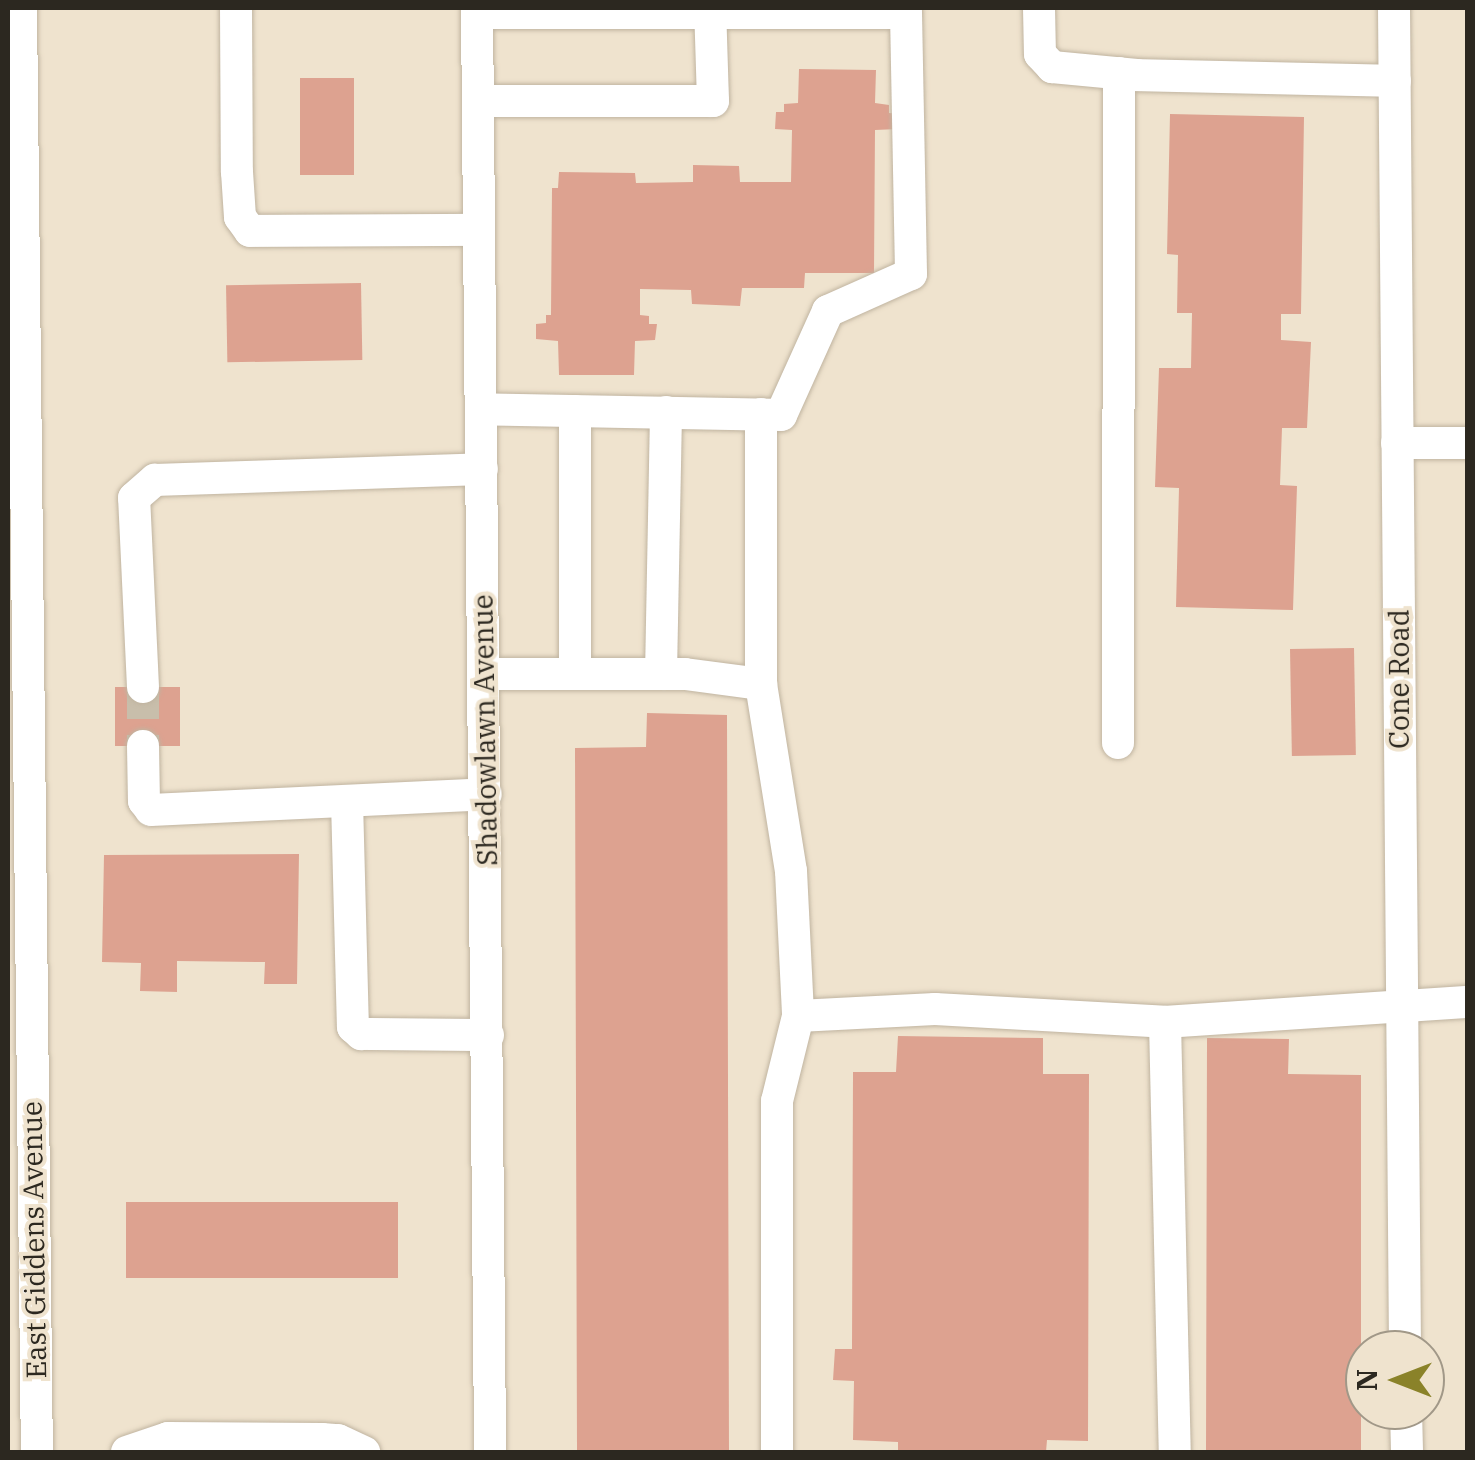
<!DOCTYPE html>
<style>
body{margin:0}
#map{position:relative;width:1475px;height:1460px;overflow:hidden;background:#efe3ce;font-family:"IBM Plex Serif",serif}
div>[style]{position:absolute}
.building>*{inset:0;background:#dda290;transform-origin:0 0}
.minor-tunnel>*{height:32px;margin-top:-16px;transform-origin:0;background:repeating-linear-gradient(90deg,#c8beab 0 32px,transparent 0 48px)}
.roads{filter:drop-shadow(0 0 2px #c0b4a0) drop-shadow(0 0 2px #c0b4a0)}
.minor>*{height:32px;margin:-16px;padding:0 16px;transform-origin:16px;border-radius:16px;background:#fff}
span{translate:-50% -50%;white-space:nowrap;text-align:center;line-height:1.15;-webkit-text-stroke:8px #efe3ce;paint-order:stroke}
.street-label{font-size:28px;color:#2c2820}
.frame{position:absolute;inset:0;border:10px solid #2c2820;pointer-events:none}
.north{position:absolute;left:1345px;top:1330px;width:100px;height:100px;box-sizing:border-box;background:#efe3ce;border:2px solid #a19888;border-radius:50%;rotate:270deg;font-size:28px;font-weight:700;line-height:40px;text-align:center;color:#2c2820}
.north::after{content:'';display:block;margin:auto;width:35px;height:45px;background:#8a8229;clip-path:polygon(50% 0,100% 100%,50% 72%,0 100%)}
</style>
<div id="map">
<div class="building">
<i style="clip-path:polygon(799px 69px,876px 70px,875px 103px,889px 105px,889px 113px,898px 114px,898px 129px,875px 130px,874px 273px,805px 273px,804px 288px,742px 288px,740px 306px,692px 304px,691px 290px,640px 289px,640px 315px,649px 316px,649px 324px,657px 324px,655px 340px,635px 341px,634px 375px,559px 375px,558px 341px,536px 339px,536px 324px,546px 323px,546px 315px,551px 315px,552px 188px,558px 188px,559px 172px,635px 173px,636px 183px,693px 182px,693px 165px,739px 166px,740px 182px,791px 182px,792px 130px,775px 129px,776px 112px,784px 112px,784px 104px,798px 103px)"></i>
<i style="left:300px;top:78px;width:54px;height:97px"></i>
<i style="clip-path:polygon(1170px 114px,1304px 117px,1301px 314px,1281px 314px,1281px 340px,1311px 342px,1307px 428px,1282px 428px,1280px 485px,1297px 486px,1293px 610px,1176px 607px,1179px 488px,1155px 487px,1159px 368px,1191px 368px,1192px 313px,1177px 313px,1178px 255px,1167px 254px)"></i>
<i style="left:361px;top:283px;width:77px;height:135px;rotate:89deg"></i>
<i style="left:1354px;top:648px;width:107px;height:64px;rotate:89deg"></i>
<i style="left:115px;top:687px;width:65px;height:59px"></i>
<i style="clip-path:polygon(647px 713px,727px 715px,729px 1452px,577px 1452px,575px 748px,646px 747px)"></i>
<i style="clip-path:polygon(299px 854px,297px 984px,264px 984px,265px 962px,177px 961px,177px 992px,140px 991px,141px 963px,102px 962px,104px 855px)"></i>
<i style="clip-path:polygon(898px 1036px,1043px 1038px,1043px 1074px,1089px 1074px,1088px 1441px,1047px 1440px,1046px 1452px,898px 1452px,898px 1442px,853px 1440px,854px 1381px,833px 1380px,835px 1349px,852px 1349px,853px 1072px,896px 1072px)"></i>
<i style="clip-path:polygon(1207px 1038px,1289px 1039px,1288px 1074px,1361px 1075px,1361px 1452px,1206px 1452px)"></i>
<i style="left:126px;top:1202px;width:272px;height:76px"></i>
</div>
<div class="minor-tunnel">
<i style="left:143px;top:687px;width:59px;rotate:90deg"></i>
</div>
<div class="roads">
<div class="minor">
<i style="left:21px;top:8px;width:1444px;rotate:89.37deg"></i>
<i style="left:236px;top:8px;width:164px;rotate:89.7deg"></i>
<i style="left:237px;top:172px;width:45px;rotate:86.2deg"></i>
<i style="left:240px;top:217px;width:17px;rotate:54deg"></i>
<i style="left:250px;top:231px;width:229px;rotate:-0.3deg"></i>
<i style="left:477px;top:8px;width:1444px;rotate:89.48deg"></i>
<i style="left:1039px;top:8px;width:46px;rotate:88.8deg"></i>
<i style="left:1040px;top:54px;width:18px;rotate:47deg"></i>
<i style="left:1052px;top:67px;width:85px;rotate:5.4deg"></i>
<i style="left:1137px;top:75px;width:258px;rotate:1.3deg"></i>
<i style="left:1394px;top:8px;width:1342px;rotate:89.53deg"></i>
<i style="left:477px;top:13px;width:429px"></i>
<i style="left:906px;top:13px;width:261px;rotate:88.9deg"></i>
<i style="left:911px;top:274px;width:91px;rotate:156deg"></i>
<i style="left:828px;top:311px;width:114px;rotate:114.3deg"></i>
<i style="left:781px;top:415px;width:299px;rotate:-178.9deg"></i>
<i style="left:478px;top:101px;width:235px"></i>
<i style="left:713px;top:101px;width:93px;rotate:-91.8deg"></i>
<i style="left:575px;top:411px;width:263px;rotate:90deg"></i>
<i style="left:1397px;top:443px;width:71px"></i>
<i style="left:485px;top:674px;width:200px"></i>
<i style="left:685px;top:674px;width:77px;rotate:7.5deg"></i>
<i style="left:761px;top:684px;width:189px;rotate:80.9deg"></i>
<i style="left:791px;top:871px;width:145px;rotate:87.2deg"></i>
<i style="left:798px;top:1016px;width:137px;rotate:-2.9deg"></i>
<i style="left:935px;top:1009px;width:230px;rotate:3.2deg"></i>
<i style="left:1165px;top:1022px;width:430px;rotate:88.7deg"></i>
<i style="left:661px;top:674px;width:262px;rotate:-88.9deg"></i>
<i style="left:761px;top:684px;width:270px;rotate:-90deg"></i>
<i style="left:143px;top:687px;width:189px;rotate:-92.7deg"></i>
<i style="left:134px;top:498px;width:28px;rotate:-41deg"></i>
<i style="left:155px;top:480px;width:327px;rotate:-1.9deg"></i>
<i style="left:1118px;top:743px;width:670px;rotate:-89.91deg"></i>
<i style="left:143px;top:746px;width:55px;rotate:89deg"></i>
<i style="left:144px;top:801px;width:11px;rotate:52deg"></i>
<i style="left:151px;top:810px;width:335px;rotate:-2.7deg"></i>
<i style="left:347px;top:801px;width:226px;rotate:88.5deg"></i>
<i style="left:353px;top:1027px;width:11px;rotate:41deg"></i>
<i style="left:361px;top:1034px;width:127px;rotate:0.5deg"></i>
<i style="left:1165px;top:1022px;width:304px;rotate:-3.8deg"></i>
<i style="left:1406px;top:1410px;width:42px;rotate:88.6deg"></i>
<i style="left:127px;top:1452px;width:43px;rotate:-18.9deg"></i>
<i style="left:168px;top:1438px;width:154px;rotate:0.4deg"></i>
<i style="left:322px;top:1439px;width:16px;rotate:4deg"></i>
<i style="left:338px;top:1440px;width:29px;rotate:25deg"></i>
<i style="left:777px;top:1452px;width:351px;rotate:-90deg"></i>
<i style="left:777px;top:1101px;width:88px;rotate:-76.1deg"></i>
</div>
</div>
<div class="street-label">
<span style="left:1399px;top:679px;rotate:-90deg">Cone Road</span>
<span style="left:485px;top:730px;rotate:-91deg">Shadowlawn Avenue</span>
<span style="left:34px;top:1240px;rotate:-91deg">East Giddens Avenue</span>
</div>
<div class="frame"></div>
<div class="north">N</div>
</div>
